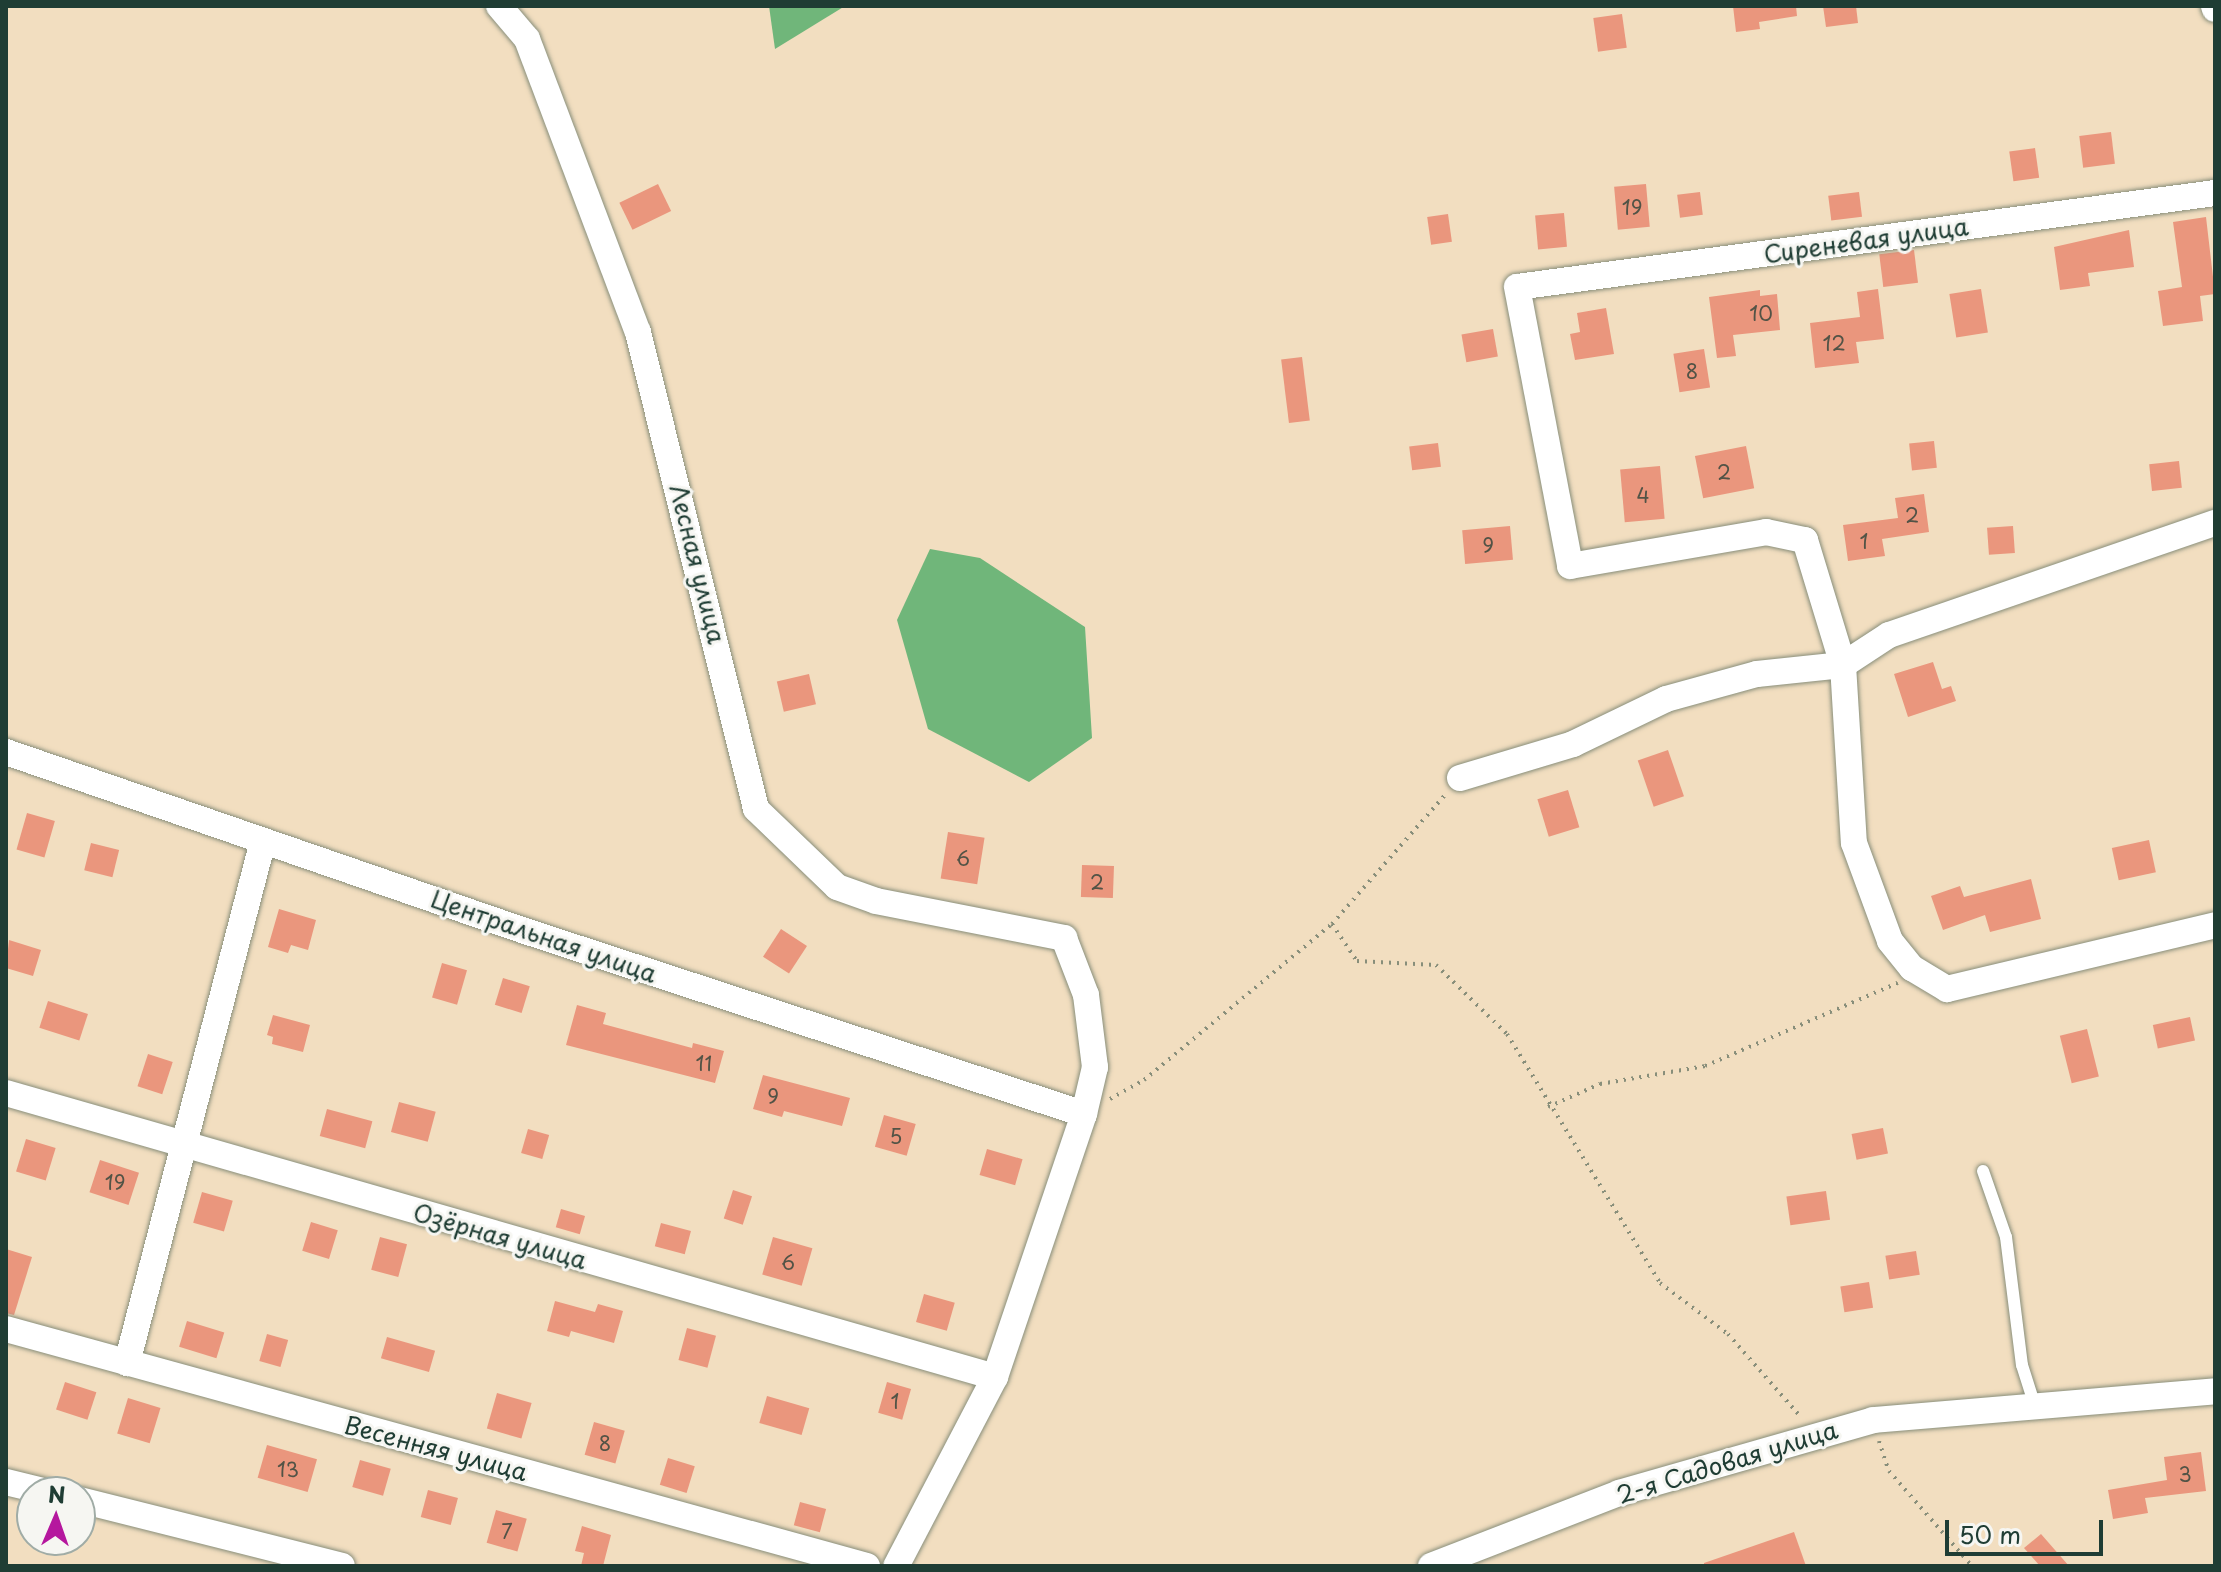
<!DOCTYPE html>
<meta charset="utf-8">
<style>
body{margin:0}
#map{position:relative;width:2221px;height:1572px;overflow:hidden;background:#f2dec0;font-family:"Playpen Sans",sans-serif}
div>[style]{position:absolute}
.forest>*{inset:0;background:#70b67a}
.building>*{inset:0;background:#ea967d;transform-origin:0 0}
.path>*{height:4px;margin-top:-2px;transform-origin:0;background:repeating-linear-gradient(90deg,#888e7a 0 2px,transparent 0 8px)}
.roads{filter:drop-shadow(0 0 2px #888e7a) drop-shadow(0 0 2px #888e7a)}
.service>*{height:12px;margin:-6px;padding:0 6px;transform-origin:6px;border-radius:6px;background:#fff}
.minor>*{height:26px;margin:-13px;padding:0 13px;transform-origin:13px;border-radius:13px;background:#fff}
span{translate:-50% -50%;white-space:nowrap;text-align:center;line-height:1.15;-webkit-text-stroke:6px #f6f6f2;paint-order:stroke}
.number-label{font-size:20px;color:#525346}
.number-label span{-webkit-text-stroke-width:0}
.street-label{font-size:24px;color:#1f3d34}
.frame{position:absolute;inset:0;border:8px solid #1f3d34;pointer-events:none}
.north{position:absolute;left:16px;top:1476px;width:80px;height:80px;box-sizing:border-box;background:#f6f6f2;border:2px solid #a0aca6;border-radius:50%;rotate:2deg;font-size:22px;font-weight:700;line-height:32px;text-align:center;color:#1f3d34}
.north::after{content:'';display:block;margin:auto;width:28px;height:36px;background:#b5179e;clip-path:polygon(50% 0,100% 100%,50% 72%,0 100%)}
.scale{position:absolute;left:1945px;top:1520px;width:158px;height:36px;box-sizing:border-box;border:4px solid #1f3d34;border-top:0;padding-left:10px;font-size:24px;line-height:28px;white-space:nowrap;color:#1f3d34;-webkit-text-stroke:6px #f6f6f2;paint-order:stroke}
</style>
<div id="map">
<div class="forest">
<i style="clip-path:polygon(769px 6px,845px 6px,775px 49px)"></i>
<i style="clip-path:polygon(930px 549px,980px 558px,1085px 627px,1092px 738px,1029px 782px,928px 729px,897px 620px)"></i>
</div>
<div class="building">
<i style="clip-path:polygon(1733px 6px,1796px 6px,1797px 16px,1759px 22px,1760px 29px,1736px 32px)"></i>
<i style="clip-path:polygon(1823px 6px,1856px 6px,1858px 23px,1826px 27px)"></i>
<i style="left:1622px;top:14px;width:34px;height:29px;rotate:82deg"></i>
<i style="left:2111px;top:132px;width:32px;height:32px;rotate:83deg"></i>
<i style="left:2035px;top:148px;width:30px;height:26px;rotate:82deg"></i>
<i style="left:658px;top:184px;width:30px;height:43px;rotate:64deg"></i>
<i style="left:1646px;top:184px;width:43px;height:32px;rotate:85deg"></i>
<i style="left:1700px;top:192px;width:23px;height:23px;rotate:83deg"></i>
<i style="left:1859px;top:192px;width:25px;height:31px;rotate:83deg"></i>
<i style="left:1564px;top:213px;width:34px;height:29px;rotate:85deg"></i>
<i style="left:1448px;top:214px;width:28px;height:21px;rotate:82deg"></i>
<i style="clip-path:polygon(2206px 217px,2215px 294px,2200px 296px,2203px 321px,2163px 326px,2158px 291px,2182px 287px,2173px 222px)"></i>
<i style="clip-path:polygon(2129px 230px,2134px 267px,2088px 273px,2090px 286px,2060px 290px,2054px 247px)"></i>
<i style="left:1914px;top:250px;width:33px;height:35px;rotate:83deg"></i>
<i style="clip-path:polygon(1878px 289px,1884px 339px,1856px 342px,1859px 363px,1815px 368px,1810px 323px,1860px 317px,1857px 292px)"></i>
<i style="left:1981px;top:289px;width:44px;height:32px;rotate:81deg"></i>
<i style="clip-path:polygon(1760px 290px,1760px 296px,1777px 294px,1780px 330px,1733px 335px,1736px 356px,1717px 358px,1709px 297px)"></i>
<i style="clip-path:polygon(1606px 308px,1614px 354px,1575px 360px,1570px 334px,1580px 332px,1577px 313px)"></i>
<i style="left:1493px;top:329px;width:28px;height:32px;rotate:80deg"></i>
<i style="left:1704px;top:349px;width:39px;height:31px;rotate:81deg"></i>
<i style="left:1302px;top:357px;width:64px;height:21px;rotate:83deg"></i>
<i style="left:1934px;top:441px;width:27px;height:25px;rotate:84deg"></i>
<i style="left:1438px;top:443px;width:24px;height:29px;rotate:83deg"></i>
<i style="left:1746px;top:446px;width:43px;height:52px;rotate:79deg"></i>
<i style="left:2179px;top:461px;width:27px;height:30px;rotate:84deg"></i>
<i style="left:1660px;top:466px;width:53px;height:40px;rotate:85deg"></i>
<i style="clip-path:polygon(1924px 494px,1929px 532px,1882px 539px,1885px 556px,1848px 561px,1843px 525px,1898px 518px,1895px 498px)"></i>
<i style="left:1510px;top:526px;width:34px;height:48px;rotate:85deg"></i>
<i style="left:2013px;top:526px;width:27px;height:26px;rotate:86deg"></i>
<i style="clip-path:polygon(1933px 662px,1942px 689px,1951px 686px,1956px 701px,1908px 717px,1894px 674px)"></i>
<i style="left:809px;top:674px;width:31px;height:33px;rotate:77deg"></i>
<i style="left:1668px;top:750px;width:49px;height:32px;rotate:71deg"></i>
<i style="left:1568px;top:790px;width:39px;height:32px;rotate:73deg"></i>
<i style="left:27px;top:813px;width:29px;height:38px;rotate:16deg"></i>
<i style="left:948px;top:832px;width:37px;height:47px;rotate:9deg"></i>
<i style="left:2149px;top:840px;width:33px;height:38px;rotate:78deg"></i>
<i style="left:91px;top:843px;width:29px;height:28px;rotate:14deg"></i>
<i style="left:1082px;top:865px;width:32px;height:32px;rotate:2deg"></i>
<i style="clip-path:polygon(2031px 879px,2041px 919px,1990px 932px,1985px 915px,1943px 930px,1931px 896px,1960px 886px,1964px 897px)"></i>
<i style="clip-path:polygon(279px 909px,316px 920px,308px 950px,291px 945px,288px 953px,268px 947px)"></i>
<i style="left:781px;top:929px;width:31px;height:33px;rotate:33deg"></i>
<i style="clip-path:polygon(9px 940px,41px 950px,33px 976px,6px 968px)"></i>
<i style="left:442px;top:963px;width:26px;height:36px;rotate:16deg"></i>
<i style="left:503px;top:978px;width:28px;height:28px;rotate:17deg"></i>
<i style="left:48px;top:1001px;width:42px;height:28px;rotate:18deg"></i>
<i style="clip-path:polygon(577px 1005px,606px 1013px,603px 1024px,692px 1048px,693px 1043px,724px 1051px,715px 1083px,566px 1045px)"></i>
<i style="clip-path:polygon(273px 1015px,310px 1025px,303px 1052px,272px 1044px,273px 1037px,267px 1035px)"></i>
<i style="left:2190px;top:1017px;width:24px;height:38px;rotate:78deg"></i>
<i style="left:2087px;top:1029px;width:49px;height:28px;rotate:76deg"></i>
<i style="left:148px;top:1054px;width:26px;height:34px;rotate:18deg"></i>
<i style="clip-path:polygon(763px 1075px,850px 1098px,842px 1126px,784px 1111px,782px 1117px,753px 1109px)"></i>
<i style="left:399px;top:1102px;width:38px;height:31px;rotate:15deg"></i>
<i style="left:327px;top:1109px;width:47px;height:28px;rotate:15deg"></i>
<i style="left:884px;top:1115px;width:33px;height:33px;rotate:16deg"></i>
<i style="left:1883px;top:1128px;width:26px;height:32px;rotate:79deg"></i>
<i style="left:528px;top:1129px;width:22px;height:25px;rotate:16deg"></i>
<i style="left:26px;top:1139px;width:31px;height:34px;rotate:17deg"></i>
<i style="left:987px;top:1149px;width:37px;height:27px;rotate:16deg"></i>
<i style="left:100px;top:1160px;width:41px;height:34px;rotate:18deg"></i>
<i style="left:733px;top:1190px;width:20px;height:30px;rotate:18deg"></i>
<i style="left:1826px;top:1191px;width:29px;height:40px;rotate:82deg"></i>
<i style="left:202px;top:1192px;width:32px;height:32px;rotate:16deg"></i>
<i style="left:561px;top:1209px;width:25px;height:19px;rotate:16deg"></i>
<i style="left:311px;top:1222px;width:28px;height:30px;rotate:17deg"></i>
<i style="left:661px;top:1223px;width:31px;height:24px;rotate:15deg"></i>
<i style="left:380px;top:1237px;width:28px;height:34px;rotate:15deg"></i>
<i style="left:773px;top:1237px;width:41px;height:39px;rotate:16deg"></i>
<i style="clip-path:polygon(6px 1249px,32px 1257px,14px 1315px,6px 1313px)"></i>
<i style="left:1916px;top:1251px;width:24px;height:31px;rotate:81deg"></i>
<i style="left:1869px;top:1282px;width:26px;height:29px;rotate:81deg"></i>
<i style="left:924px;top:1294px;width:32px;height:29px;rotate:16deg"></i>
<i style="clip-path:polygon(555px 1301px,595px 1312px,598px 1304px,623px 1311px,614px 1343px,571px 1331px,569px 1337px,547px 1331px)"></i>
<i style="left:187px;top:1321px;width:39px;height:27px;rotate:17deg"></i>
<i style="left:687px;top:1328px;width:30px;height:33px;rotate:15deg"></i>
<i style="left:267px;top:1334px;width:22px;height:28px;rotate:16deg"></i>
<i style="left:387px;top:1337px;width:50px;height:22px;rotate:16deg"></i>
<i style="left:65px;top:1382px;width:33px;height:29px;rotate:18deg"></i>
<i style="left:887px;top:1382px;width:25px;height:32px;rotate:16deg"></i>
<i style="left:497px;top:1393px;width:36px;height:37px;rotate:16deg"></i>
<i style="left:767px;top:1396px;width:44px;height:28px;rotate:16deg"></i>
<i style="left:128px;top:1398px;width:34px;height:37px;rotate:17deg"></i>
<i style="left:594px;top:1422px;width:32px;height:34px;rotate:16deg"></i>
<i style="left:267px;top:1445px;width:52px;height:34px;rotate:16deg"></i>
<i style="clip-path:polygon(2201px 1452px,2206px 1491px,2145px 1498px,2148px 1513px,2113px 1519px,2108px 1490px,2167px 1480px,2164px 1457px)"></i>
<i style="left:668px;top:1458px;width:28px;height:28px;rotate:17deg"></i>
<i style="left:360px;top:1460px;width:32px;height:28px;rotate:16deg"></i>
<i style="left:428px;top:1490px;width:31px;height:28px;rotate:15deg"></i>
<i style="left:800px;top:1502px;width:27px;height:24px;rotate:15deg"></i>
<i style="left:496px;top:1510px;width:32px;height:34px;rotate:16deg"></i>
<i style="clip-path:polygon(582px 1526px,611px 1535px,603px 1566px,581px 1566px,584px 1553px,575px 1551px)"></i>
<i style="clip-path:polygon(1794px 1532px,1806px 1566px,1704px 1566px,1704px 1563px)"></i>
<i style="clip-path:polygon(2041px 1534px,2069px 1566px,2040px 1566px,2024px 1548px)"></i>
</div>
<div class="path">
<i style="left:1332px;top:924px;width:171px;rotate:-48.8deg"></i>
<i style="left:1110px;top:1099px;width:39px;rotate:-29deg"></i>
<i style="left:1144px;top:1080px;width:244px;rotate:-39.7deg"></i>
<i style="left:1332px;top:924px;width:45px;rotate:56deg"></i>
<i style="left:1357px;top:961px;width:79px;rotate:2.9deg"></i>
<i style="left:1436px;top:965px;width:99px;rotate:44.2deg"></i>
<i style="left:1507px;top:1034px;width:292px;rotate:58.4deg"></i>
<i style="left:1660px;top:1283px;width:85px;rotate:36.9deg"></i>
<i style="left:1728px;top:1334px;width:111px;rotate:48.7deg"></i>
<i style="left:1548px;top:1107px;width:57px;rotate:-23.9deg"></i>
<i style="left:1600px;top:1084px;width:107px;rotate:-9.7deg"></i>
<i style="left:1705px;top:1066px;width:210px;rotate:-23.3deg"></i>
<i style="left:1879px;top:1441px;width:32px;rotate:72deg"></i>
<i style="left:1889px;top:1471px;width:126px;rotate:48.9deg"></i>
</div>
<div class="roads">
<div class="service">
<i style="left:1983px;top:1171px;width:70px;rotate:70.8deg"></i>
<i style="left:2006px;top:1237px;width:129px;rotate:82.9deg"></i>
<i style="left:2022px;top:1365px;width:43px;rotate:72.4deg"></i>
</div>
<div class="minor">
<i style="left:499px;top:6px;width:43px;rotate:49.7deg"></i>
<i style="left:527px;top:39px;width:313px;rotate:69.3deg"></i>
<i style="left:638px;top:332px;width:491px;rotate:76.1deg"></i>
<i style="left:756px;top:809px;width:112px;rotate:43.9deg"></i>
<i style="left:837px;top:887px;width:41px;rotate:19.7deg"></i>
<i style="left:876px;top:901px;width:192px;rotate:11.1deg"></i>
<i style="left:1064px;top:938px;width:61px;rotate:68.9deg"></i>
<i style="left:1086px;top:995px;width:73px;rotate:82.9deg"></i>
<i style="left:1095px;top:1067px;width:48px;rotate:103.2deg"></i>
<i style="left:1084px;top:1114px;width:278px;rotate:108.7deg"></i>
<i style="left:995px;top:1377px;width:213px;rotate:117.6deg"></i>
<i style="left:2214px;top:6px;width:3px;rotate:72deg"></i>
<i style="left:2215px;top:193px;width:704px;rotate:172.33deg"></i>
<i style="left:1517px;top:287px;width:284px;rotate:79.2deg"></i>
<i style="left:1570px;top:566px;width:199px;rotate:-9.8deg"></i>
<i style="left:1766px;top:532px;width:40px;rotate:12deg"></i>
<i style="left:1805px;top:540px;width:131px;rotate:73.1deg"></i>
<i style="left:1843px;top:665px;width:178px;rotate:86.5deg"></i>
<i style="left:1854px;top:843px;width:104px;rotate:69.8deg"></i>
<i style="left:1890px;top:941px;width:35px;rotate:51deg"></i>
<i style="left:1912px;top:968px;width:41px;rotate:31deg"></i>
<i style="left:1947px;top:989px;width:276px;rotate:-13.4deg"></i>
<i style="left:6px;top:752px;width:552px;rotate:19.03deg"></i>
<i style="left:528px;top:932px;width:585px;rotate:18.13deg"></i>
<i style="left:1460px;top:778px;width:118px;rotate:-16.7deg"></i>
<i style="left:1573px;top:744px;width:103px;rotate:-25.8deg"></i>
<i style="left:1666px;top:699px;width:94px;rotate:-15.4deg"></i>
<i style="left:1757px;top:674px;width:86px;rotate:-6deg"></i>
<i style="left:1843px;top:665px;width:55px;rotate:-33.1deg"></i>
<i style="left:1889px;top:635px;width:345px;rotate:-19deg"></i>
<i style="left:6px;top:1093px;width:1029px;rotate:16.02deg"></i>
<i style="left:6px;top:1329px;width:893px;rotate:15.39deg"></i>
<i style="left:127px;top:1363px;width:539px;rotate:-75.4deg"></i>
<i style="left:6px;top:1482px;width:42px;rotate:13.7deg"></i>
<i style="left:80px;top:1500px;width:270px;rotate:14.1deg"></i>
<i style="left:1431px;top:1566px;width:202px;rotate:-21.2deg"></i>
<i style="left:1619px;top:1493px;width:264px;rotate:-16deg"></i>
<i style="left:1873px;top:1420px;width:343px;rotate:-4.8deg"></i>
</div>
</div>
<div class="number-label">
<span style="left:1632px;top:207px">19</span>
<span style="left:1761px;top:313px">10</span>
<span style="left:1834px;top:343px">12</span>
<span style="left:1692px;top:371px">8</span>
<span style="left:1724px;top:472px">2</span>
<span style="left:1643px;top:495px">4</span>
<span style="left:1912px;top:515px">2</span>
<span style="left:1864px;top:541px">1</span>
<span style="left:1488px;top:545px">9</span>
<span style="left:963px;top:858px">6</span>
<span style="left:1097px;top:882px">2</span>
<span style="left:704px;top:1063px">11</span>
<span style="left:773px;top:1096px">9</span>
<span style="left:896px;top:1136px">5</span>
<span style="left:115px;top:1182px">19</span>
<span style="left:788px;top:1262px">6</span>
<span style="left:895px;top:1401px">1</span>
<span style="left:605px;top:1443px">8</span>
<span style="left:288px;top:1469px">13</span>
<span style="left:2185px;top:1474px">3</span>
<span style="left:507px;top:1531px">7</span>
</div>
<div class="street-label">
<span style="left:1866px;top:240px;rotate:-8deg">Сиреневая улица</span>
<span style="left:698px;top:564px;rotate:76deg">Лесная улица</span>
<span style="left:544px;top:936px;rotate:19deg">Центральная улица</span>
<span style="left:500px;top:1236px;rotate:16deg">Озёрная улица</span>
<span style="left:436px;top:1448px;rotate:15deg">Весенняя улица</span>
<span style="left:1727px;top:1462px;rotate:-17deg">2-я Садовая улица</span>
</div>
<div class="frame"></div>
<div class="north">N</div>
<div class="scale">50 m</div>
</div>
